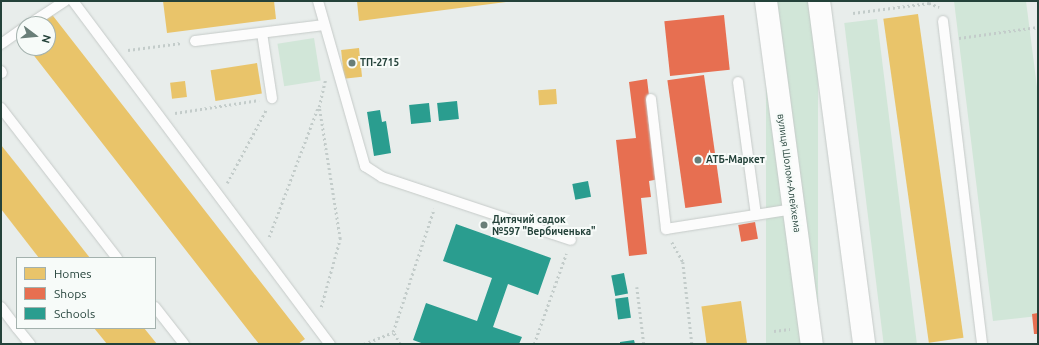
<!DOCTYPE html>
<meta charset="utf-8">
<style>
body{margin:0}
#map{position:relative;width:1039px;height:345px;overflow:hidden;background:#e8edeb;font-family:Ubuntu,sans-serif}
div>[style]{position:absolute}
.green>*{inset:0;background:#d1e6d8;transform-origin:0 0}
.homes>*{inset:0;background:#e9c46a;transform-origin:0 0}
.shops>*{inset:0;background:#e76f51;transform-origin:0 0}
.schools>*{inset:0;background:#2a9d8f;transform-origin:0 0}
.path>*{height:2.5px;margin-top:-1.25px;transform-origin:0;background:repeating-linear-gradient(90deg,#c3ccca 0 2px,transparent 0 5px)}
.roads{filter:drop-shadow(0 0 1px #c5cac8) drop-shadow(0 0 1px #c5cac8)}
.service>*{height:10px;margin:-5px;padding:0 5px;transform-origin:5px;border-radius:5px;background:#fcfcfc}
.tertiary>*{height:22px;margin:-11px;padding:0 11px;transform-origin:11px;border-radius:11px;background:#fcfcfc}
.dots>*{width:11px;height:11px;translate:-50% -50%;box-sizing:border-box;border:2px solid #f7fbf9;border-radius:50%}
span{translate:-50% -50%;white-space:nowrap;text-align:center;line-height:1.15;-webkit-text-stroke:4px #f7fbf9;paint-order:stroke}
.poi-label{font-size:10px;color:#24423a;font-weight:700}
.left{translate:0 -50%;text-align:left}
.street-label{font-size:10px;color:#24423a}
.frame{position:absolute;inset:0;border:2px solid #24423a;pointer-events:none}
.legend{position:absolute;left:16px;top:257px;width:140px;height:72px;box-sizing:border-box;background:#f7fbf9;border:1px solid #a3b1ad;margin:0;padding:5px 7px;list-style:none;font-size:12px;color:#24423a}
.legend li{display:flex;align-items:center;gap:8px;height:20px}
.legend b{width:20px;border:1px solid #a3b1ad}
.north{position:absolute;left:16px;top:16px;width:40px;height:40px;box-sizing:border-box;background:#f7fbf9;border:1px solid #a3b1ad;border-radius:50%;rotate:106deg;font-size:11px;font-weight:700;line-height:16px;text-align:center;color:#24423a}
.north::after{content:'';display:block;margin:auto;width:14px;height:18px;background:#697e78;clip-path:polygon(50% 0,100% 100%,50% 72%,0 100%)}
</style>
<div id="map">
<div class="green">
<i style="left:766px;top:1px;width:52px;height:346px"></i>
<i style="clip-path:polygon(954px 1px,1026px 1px,1038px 95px,1038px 316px,993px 321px)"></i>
<i style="left:877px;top:19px;width:328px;height:33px;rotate:83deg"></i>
<i style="left:314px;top:38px;width:43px;height:37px;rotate:81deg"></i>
</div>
<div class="homes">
<i style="clip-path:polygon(163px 1px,274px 1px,276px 19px,167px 33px)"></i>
<i style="clip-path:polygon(357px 1px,506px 1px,506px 2px,359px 21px)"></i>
<i style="clip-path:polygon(50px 12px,305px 339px,298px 344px,259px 344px,28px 48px,48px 48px,48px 24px,35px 24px)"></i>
<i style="left:918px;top:14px;width:327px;height:35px;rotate:82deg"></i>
<i style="clip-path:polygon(24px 33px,24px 43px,19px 37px)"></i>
<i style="left:359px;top:48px;width:29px;height:18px;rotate:84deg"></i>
<i style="left:257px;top:63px;width:31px;height:47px;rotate:81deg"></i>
<i style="left:185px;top:81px;width:16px;height:15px;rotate:83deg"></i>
<i style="left:556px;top:89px;width:15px;height:18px;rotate:86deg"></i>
<i style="clip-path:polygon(1px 145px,21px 170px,90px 258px,39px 258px,1px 209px)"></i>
<i style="left:741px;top:301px;width:43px;height:40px;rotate:82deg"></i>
<i style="clip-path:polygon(94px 328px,144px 328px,157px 344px,107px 344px)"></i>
</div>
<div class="shops">
<i style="left:724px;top:15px;width:55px;height:60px;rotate:84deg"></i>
<i style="left:704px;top:75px;width:129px;height:37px;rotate:82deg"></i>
<i style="clip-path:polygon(647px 79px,659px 179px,649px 181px,651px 197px,641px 198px,647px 254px,629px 256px,616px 140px,636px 138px,629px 82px)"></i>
<i style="left:755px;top:222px;width:17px;height:17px;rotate:80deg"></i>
<i style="clip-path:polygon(1038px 313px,1038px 334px,1034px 334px,1032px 314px)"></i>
</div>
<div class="schools">
<i style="left:457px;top:101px;width:18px;height:20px;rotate:84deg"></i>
<i style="left:429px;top:103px;width:19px;height:20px;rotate:84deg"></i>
<i style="clip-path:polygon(380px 110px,382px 122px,386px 121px,391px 153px,374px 156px,367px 112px)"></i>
<i style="left:588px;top:181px;width:16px;height:16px;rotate:79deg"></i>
<i style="clip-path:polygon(456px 224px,551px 258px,538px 295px,508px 284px,493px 327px,522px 337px,519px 344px,424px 344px,413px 340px,426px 303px,477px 321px,492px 278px,443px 261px)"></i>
<i style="left:624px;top:273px;width:21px;height:13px;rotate:79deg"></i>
<i style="left:628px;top:297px;width:21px;height:13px;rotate:82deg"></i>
<i style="clip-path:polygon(634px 340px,635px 344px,620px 344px,620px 342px)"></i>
</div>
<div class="path">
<i style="left:853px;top:13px;width:77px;rotate:-7.5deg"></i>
<i style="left:929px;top:3px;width:11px;rotate:22deg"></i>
<i style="left:959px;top:38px;width:80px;rotate:-7.9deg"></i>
<i style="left:128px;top:50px;width:54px;rotate:-7.4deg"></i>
<i style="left:175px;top:113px;width:85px;rotate:-8.8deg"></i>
<i style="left:227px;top:183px;width:83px;rotate:-61.9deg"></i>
<i style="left:269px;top:237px;width:139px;rotate:-69.3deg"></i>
<i style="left:672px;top:242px;width:23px;rotate:61deg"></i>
<i style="left:683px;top:262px;width:82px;rotate:83.7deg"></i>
<i style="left:637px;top:287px;width:57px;rotate:83deg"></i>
<i style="left:321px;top:307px;width:71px;rotate:-74.4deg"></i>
<i style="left:340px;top:239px;width:134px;rotate:-99deg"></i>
<i style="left:319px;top:107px;width:28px;rotate:-77deg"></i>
<i style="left:774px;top:331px;width:16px;rotate:-7deg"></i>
<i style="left:364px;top:344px;width:31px;rotate:-22deg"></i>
<i style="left:400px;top:344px;width:14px;rotate:-120deg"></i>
<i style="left:393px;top:332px;width:130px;rotate:-71.6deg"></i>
<i style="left:534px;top:344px;width:96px;rotate:-70.4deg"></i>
</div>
<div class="roads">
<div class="service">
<i style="left:73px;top:1px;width:429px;rotate:53.2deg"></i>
<i style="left:318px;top:1px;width:172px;rotate:74.1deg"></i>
<i style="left:365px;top:166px;width:20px;rotate:33deg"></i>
<i style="left:382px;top:177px;width:199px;rotate:18.4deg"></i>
<i style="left:943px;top:21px;width:325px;rotate:83.1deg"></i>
<i style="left:30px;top:24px;width:42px;rotate:-33.3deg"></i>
<i style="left:262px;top:33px;width:66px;rotate:81.3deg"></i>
<i style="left:195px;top:41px;width:130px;rotate:-7.1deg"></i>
<i style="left:1px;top:44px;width:28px;rotate:-35deg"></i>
<i style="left:1px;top:71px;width:2px;rotate:63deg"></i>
<i style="left:738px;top:82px;width:134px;rotate:82.3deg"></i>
<i style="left:651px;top:99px;width:131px;rotate:83.4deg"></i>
<i style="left:666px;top:229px;width:129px;rotate:-8.9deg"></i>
<i style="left:1px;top:108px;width:190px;rotate:52.3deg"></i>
<i style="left:1px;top:307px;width:26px;rotate:53deg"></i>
<i style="left:155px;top:307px;width:47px;rotate:51.9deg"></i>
<i style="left:17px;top:328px;width:21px;rotate:51deg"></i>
</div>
<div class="tertiary">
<i style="left:766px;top:1px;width:346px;rotate:82.4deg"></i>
<i style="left:819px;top:1px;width:346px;rotate:82.5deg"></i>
</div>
</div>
<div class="dots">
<i style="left:352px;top:63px;background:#697e78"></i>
<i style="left:698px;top:160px;background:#697e78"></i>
<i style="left:484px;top:225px;background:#697e78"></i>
</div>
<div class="poi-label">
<span class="left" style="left:360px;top:63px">ТП-2715</span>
<span class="left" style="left:706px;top:160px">АТБ-Маркет</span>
<span class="left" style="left:492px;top:225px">Дитячий садок<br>№597 "Вербиченька"</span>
</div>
<div class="street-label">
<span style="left:789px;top:173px;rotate:82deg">вулиця Шолом-Алейхема</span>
</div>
<div class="frame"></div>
<ul class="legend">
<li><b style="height:11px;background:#e9c46a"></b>Homes</li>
<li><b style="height:11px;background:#e76f51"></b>Shops</li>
<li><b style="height:11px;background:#2a9d8f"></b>Schools</li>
</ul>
<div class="north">N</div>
</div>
